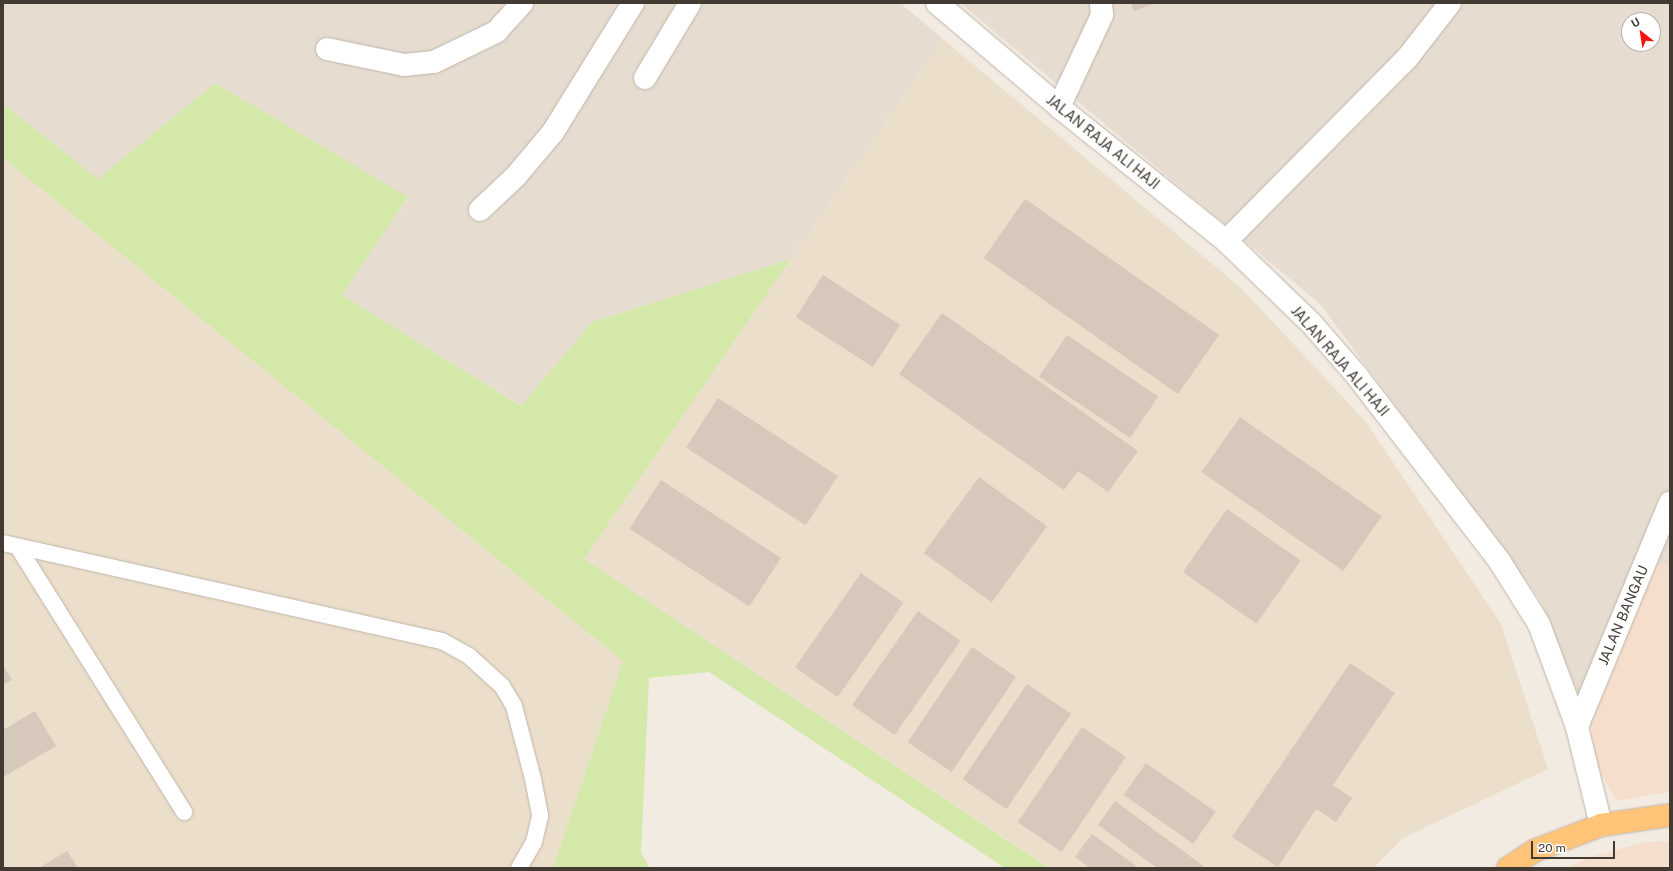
<!DOCTYPE html>
<style>
body{margin:0}
#map{position:relative;width:1673px;height:871px;overflow:hidden;background:#f2ebe2;font-family:"Public Sans",sans-serif}
div>[style]{position:absolute}
.residential>*{inset:0;background:#e6dcd0}
.commercial>*{inset:0;background:#f5decc}
.education>*{inset:0;background:#ebdecb}
.green>*{inset:0;background:#d3e8a9}
.building>*{inset:0;background:#d6c8ba;transform-origin:0 0}
.roads{filter:drop-shadow(0 0 1px #c0b4a8) drop-shadow(0 0 1px #c0b4a8)}
.service>*{height:16px;margin:-8px;padding:0 8px;transform-origin:8px;border-radius:8px;background:#fff}
.minor>*{height:22px;margin:-11px;padding:0 11px;transform-origin:11px;border-radius:11px;background:#fff}
.tertiary>*{height:22px;margin:-11px;padding:0 11px;transform-origin:11px;border-radius:11px;background:#fff}
.trunk>*{height:22px;margin:-11px;padding:0 11px;transform-origin:11px;border-radius:11px;background:#ffc477}
span{translate:-50% -50%;white-space:nowrap;text-align:center;line-height:1.15;-webkit-text-stroke:3px #fff;paint-order:stroke}
.street-label{font-size:14px;color:#433b33}
.frame{position:absolute;inset:0;border:4px solid #433b33;pointer-events:none}
.north{position:absolute;left:1621px;top:12px;width:40px;height:40px;box-sizing:border-box;background:#fff;border:1px solid #b4b1ad;border-radius:50%;rotate:330deg;font-size:11px;font-weight:700;line-height:16px;text-align:center;color:#433b33}
.north::after{content:'';display:block;margin:auto;width:14px;height:18px;background:#ff120c;clip-path:polygon(50% 0,100% 100%,50% 72%,0 100%)}
.scale{position:absolute;left:1531px;top:841px;width:84px;height:18px;box-sizing:border-box;border:2px solid #433b33;border-top:0;padding-left:5px;font-size:12px;line-height:14px;white-space:nowrap;color:#433b33;-webkit-text-stroke:3px #fff;paint-order:stroke}
</style>
<div id="map">
<div class="residential">
<i style="clip-path:polygon(3px 3px,900px 3px,943px 39px,791px 259px,592px 322px,522px 406px,341px 295px,408px 198px,215px 83px,98px 180px,3px 104px)"></i>
<i style="clip-path:polygon(evenodd,960px 3px,1670px 3px,1670px 566px,1652px 561px,1591px 725px,1539px 598px,1320px 304px,960px 3px,1629px 20px,1653px 20px,1653px 44px,1629px 44px,1629px 20px)"></i>
</div>
<div class="commercial">
<i style="clip-path:polygon(1652px 561px,1670px 566px,1670px 792px,1616px 801px,1592px 754px,1591px 725px)"></i>
<i style="clip-path:polygon(1670px 841px,1670px 868px,1567px 868px,1589px 857px,1646px 842px)"></i>
</div>
<div class="education">
<i style="clip-path:polygon(943px 39px,1241px 288px,1366px 422px,1501px 624px,1548px 769px,1403px 838px,1373px 868px,1050px 868px,584px 559px)"></i>
<i style="clip-path:polygon(3px 158px,623px 661px,553px 868px,3px 868px)"></i>
</div>
<div class="green">
<i style="clip-path:polygon(215px 83px,408px 197px,342px 295px,521px 406px,592px 322px,791px 259px,584px 559px,1049px 868px,1005px 868px,709px 672px,649px 678px,641px 853px,650px 868px,553px 868px,623px 661px,3px 158px,3px 104px,98px 179px)"></i>
</div>
<div class="building">
<i style="clip-path:polygon(1131px 3px,1155px 3px,1134px 11px)"></i>
<i style="left:1025px;top:199px;width:237px;height:72px;rotate:35deg"></i>
<i style="left:823px;top:275px;width:92px;height:50px;rotate:33deg"></i>
<i style="clip-path:polygon(942px 313px,1138px 451px,1108px 492px,1078px 471px,1064px 490px,899px 374px)"></i>
<i style="left:1067px;top:335px;width:110px;height:50px;rotate:34deg"></i>
<i style="left:718px;top:398px;width:143px;height:59px;rotate:33deg"></i>
<i style="left:1240px;top:417px;width:173px;height:67px;rotate:35deg"></i>
<i style="left:979px;top:477px;width:84px;height:94px;rotate:36deg"></i>
<i style="left:661px;top:480px;width:143px;height:58px;rotate:33deg"></i>
<i style="left:1227px;top:509px;width:90px;height:77px;rotate:35deg"></i>
<i style="left:861px;top:573px;width:52px;height:115px;rotate:35deg"></i>
<i style="left:918px;top:611px;width:52px;height:115px;rotate:35deg"></i>
<i style="left:972px;top:647px;width:53px;height:115px;rotate:34deg"></i>
<i style="clip-path:polygon(1350px 663px,1395px 693px,1333px 785px,1352px 798px,1336px 822px,1316px 809px,1278px 867px,1232px 837px)"></i>
<i style="clip-path:polygon(3px 665px,12px 680px,3px 685px)"></i>
<i style="left:1027px;top:684px;width:53px;height:115px;rotate:34deg"></i>
<i style="clip-path:polygon(35px 711px,56px 746px,3px 777px,3px 730px)"></i>
<i style="left:1082px;top:727px;width:53px;height:115px;rotate:34deg"></i>
<i style="left:1146px;top:763px;width:85px;height:39px;rotate:35deg"></i>
<i style="clip-path:polygon(1115px 801px,1206px 868px,1157px 868px,1098px 825px)"></i>
<i style="clip-path:polygon(1092px 834px,1139px 868px,1090px 868px,1075px 857px)"></i>
<i style="clip-path:polygon(67px 851px,78px 868px,39px 868px)"></i>
</div>
<div class="roads">
<div class="service">
<i style="left:3px;top:543px;width:450px;rotate:12.6deg"></i>
<i style="left:442px;top:641px;width:31px;rotate:29deg"></i>
<i style="left:469px;top:656px;width:45px;rotate:42.3deg"></i>
<i style="left:502px;top:686px;width:23px;rotate:59deg"></i>
<i style="left:514px;top:706px;width:75px;rotate:75.4deg"></i>
<i style="left:533px;top:779px;width:38px;rotate:79deg"></i>
<i style="left:540px;top:816px;width:27px;rotate:103deg"></i>
<i style="left:534px;top:842px;width:30px;rotate:120deg"></i>
<i style="left:18px;top:547px;width:313px;rotate:57.9deg"></i>
</div>
<div class="minor">
<i style="left:327px;top:49px;width:79px;rotate:11.7deg"></i>
<i style="left:404px;top:65px;width:30px;rotate:-6deg"></i>
<i style="left:434px;top:62px;width:69px;rotate:-25.8deg"></i>
<i style="left:496px;top:32px;width:39px;rotate:-48deg"></i>
<i style="left:645px;top:78px;width:87px;rotate:-59deg"></i>
<i style="left:1059px;top:107px;width:102px;rotate:-64.9deg"></i>
<i style="left:1102px;top:15px;width:12px;rotate:-95deg"></i>
<i style="left:480px;top:210px;width:50px;rotate:-43.4deg"></i>
<i style="left:516px;top:176px;width:57px;rotate:-49.9deg"></i>
<i style="left:553px;top:132px;width:152px;rotate:-58.2deg"></i>
<i style="left:1226px;top:241px;width:259px;rotate:-45.3deg"></i>
<i style="left:1408px;top:57px;width:68px;rotate:-52.1deg"></i>
<i style="left:1577px;top:727px;width:243px;rotate:-67.5deg"></i>
</div>
<div class="tertiary">
<i style="left:937px;top:3px;width:160px;rotate:40.4deg"></i>
<i style="left:1059px;top:107px;width:214px;rotate:38.7deg"></i>
<i style="left:1226px;top:241px;width:118px;rotate:44deg"></i>
<i style="left:1311px;top:323px;width:70px;rotate:49deg"></i>
<i style="left:1357px;top:376px;width:235px;rotate:52.4deg"></i>
<i style="left:1500px;top:562px;width:73px;rotate:57.8deg"></i>
<i style="left:1539px;top:624px;width:110px;rotate:69.7deg"></i>
<i style="left:1577px;top:727px;width:101px;rotate:76.2deg"></i>
</div>
<div class="trunk">
<i style="left:1508px;top:868px;width:33px;rotate:-33deg"></i>
<i style="left:1536px;top:850px;width:70px;rotate:-21deg"></i>
<i style="left:1601px;top:825px;width:70px;rotate:-8.2deg"></i>
</div>
</div>
<div class="street-label">
<span style="left:1103px;top:142px;rotate:39deg">JALAN RAJA ALI HAJI</span>
<span style="left:1340px;top:361px;rotate:49deg">JALAN RAJA ALI HAJI</span>
<span style="left:1623px;top:615px;rotate:-67deg">JALAN BANGAU</span>
</div>
<div class="frame"></div>
<div class="north">U</div>
<div class="scale">20 m</div>
</div>
